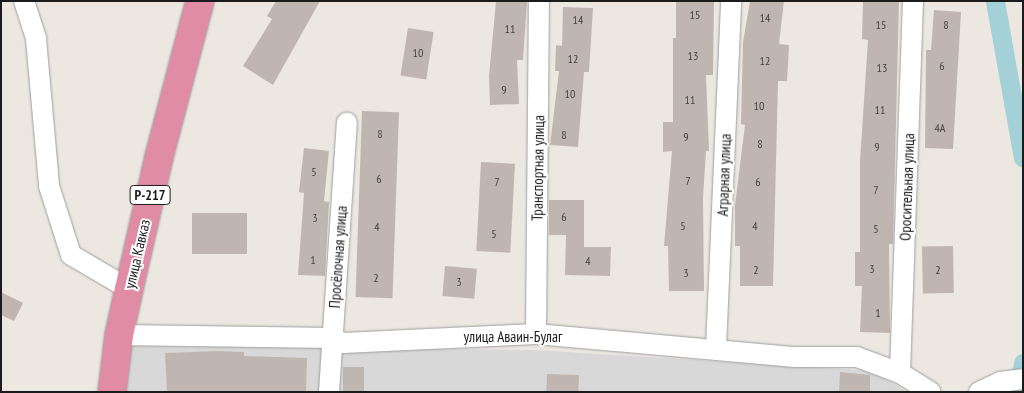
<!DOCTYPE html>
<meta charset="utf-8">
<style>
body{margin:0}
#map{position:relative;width:1024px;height:393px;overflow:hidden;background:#ece7e1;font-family:"PT Sans Narrow",sans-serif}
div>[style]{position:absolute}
.residential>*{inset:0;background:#d9d8d8}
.canal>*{height:19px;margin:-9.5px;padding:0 9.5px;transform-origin:9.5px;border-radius:9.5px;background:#a3d1d7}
.building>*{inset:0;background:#c0b6b1;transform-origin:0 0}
.roads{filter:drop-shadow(0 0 1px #9f9f9f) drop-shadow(0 0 1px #9f9f9f)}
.minor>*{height:20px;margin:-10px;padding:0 10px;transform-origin:10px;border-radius:10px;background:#fff}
.highway>*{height:28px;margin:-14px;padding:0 14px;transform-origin:14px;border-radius:14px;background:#df8ca4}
span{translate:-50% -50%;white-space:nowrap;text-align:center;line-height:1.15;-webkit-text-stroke:4px #fff;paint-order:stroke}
.number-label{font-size:12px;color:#444240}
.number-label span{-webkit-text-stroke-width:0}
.shield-label span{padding:1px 4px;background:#fff;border:1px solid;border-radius:4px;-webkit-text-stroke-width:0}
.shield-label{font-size:14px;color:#1b1b1b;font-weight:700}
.street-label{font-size:15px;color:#1b1b1b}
.frame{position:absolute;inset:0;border:2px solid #1b1b1b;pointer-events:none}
</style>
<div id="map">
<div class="residential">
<i style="clip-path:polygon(127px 346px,535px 350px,874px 371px,907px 392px,119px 392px)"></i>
</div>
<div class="canal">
<i style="left:995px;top:1px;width:159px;rotate:79.9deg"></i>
<i style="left:1017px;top:392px;width:30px;rotate:-78deg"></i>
</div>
<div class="building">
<i style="clip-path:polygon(276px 1px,320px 1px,273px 85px,243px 66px,272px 19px,267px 16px)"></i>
<i style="clip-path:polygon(496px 1px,527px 1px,523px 60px,517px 60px,519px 104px,490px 105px,489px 76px)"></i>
<i style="clip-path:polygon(676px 1px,714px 1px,713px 75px,706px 75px,709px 151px,706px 151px,703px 198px,704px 291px,669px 291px,668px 246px,664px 246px,672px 151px,663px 152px,663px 122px,673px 122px,673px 38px,676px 38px)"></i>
<i style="clip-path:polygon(750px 1px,784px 1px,779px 44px,789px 45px,787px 81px,778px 81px,773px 286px,740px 286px,740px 246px,735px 246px,735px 205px,745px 125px,741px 124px,743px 42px)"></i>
<i style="clip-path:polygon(863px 1px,899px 1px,893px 244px,889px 244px,890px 333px,860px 332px,862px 286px,855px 286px,855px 252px,860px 252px,860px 161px,868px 40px,862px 39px)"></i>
<i style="clip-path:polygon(563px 7px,593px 8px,589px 72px,584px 72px,578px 147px,550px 145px,559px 71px,555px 71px,556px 45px,562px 46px)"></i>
<i style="clip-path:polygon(934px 10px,961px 12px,953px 149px,925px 148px,926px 50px,931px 50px)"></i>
<i style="left:408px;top:28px;width:26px;height:48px;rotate:9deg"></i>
<i style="left:362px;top:111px;width:37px;height:186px;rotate:2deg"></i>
<i style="clip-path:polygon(304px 148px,329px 151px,324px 201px,329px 202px,325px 276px,298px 275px,304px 193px,299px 192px)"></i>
<i style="left:481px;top:162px;width:34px;height:89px;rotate:3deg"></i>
<i style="clip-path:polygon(549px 200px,584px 200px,584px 247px,611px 247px,610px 276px,565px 275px,566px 235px,549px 235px)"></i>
<i style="left:192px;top:213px;width:55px;height:41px"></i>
<i style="left:953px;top:246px;width:47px;height:31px;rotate:89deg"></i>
<i style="left:445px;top:266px;width:32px;height:30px;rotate:5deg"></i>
<i style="clip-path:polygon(1px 292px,23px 303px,14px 321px,1px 315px)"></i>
<i style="clip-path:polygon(217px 351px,244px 352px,244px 356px,307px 358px,306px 392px,167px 392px,165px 353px)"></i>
<i style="left:364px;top:367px;width:24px;height:21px;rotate:90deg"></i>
<i style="clip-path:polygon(840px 372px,870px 375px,870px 392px,839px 392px)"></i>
<i style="left:547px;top:374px;width:32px;height:18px;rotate:2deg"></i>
</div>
<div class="roads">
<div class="minor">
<i style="left:24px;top:1px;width:40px;rotate:72deg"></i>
<i style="left:36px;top:39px;width:148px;rotate:84.9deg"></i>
<i style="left:49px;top:186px;width:72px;rotate:72.3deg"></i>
<i style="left:71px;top:255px;width:67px;rotate:30.4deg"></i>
<i style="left:536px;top:334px;width:333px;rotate:-89.5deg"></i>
<i style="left:119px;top:335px;width:214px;rotate:0.8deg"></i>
<i style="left:333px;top:338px;width:11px;rotate:27deg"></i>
<i style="left:343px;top:343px;width:193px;rotate:-2.7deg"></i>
<i style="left:536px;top:334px;width:260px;rotate:5.1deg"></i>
<i style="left:795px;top:357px;width:62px"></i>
<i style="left:857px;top:357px;width:46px;rotate:20.4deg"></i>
<i style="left:900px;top:373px;width:36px;rotate:32deg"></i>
<i style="left:716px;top:348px;width:347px;rotate:-87.5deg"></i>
<i style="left:900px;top:373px;width:372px;rotate:-88deg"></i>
<i style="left:329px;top:392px;width:270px;rotate:-86.2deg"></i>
<i style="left:979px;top:392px;width:23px;rotate:-25deg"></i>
<i style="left:1000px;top:382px;width:23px;rotate:-7deg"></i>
</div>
<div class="highway">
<i style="left:112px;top:392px;width:57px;rotate:-83deg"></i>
<i style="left:119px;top:335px;width:47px;rotate:-77.7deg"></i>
<i style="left:129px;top:289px;width:135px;rotate:-77.2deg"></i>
<i style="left:159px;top:157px;width:161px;rotate:-75.3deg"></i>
</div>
</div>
<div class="number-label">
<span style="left:695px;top:15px">15</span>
<span style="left:765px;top:18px">14</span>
<span style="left:578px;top:20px">14</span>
<span style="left:881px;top:25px">15</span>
<span style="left:946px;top:25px">8</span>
<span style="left:510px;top:29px">11</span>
<span style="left:418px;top:53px">10</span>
<span style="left:693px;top:56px">13</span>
<span style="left:573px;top:59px">12</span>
<span style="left:765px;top:61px">12</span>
<span style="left:942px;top:66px">6</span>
<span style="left:882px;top:68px">13</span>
<span style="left:504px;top:90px">9</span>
<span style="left:570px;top:94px">10</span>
<span style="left:690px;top:100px">11</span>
<span style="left:759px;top:106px">10</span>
<span style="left:880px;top:110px">11</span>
<span style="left:940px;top:128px">4А</span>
<span style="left:380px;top:134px">8</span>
<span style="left:564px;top:135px">8</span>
<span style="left:686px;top:137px">9</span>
<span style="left:760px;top:144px">8</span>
<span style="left:877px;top:147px">9</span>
<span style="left:314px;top:172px">5</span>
<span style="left:379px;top:179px">6</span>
<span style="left:688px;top:181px">7</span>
<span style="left:497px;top:182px">7</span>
<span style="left:758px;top:182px">6</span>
<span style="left:876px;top:190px">7</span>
<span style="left:564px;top:217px">6</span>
<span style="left:315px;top:218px">3</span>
<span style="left:683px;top:226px">5</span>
<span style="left:755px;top:226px">4</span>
<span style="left:377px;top:227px">4</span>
<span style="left:876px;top:229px">5</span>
<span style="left:494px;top:234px">5</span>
<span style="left:313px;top:260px">1</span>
<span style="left:588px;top:261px">4</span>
<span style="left:872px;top:269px">3</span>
<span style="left:756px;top:270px">2</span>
<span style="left:938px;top:270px">2</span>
<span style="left:686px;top:273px">3</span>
<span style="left:376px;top:278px">2</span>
<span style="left:459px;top:282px">3</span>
<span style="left:878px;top:313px">1</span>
</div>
<div class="shield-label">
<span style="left:150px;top:195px">Р-217</span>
</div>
<div class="street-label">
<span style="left:538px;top:168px;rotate:-89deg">Транспортная улица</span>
<span style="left:724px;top:175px;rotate:-88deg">Аграрная улица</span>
<span style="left:907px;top:187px;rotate:-88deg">Оросительная улица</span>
<span style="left:137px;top:254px;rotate:-77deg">улица Кавказ</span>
<span style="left:338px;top:257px;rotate:-86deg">Просёлочная улица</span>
<span style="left:513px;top:337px">улица Аваин-Булаг</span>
</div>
<div class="frame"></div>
</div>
